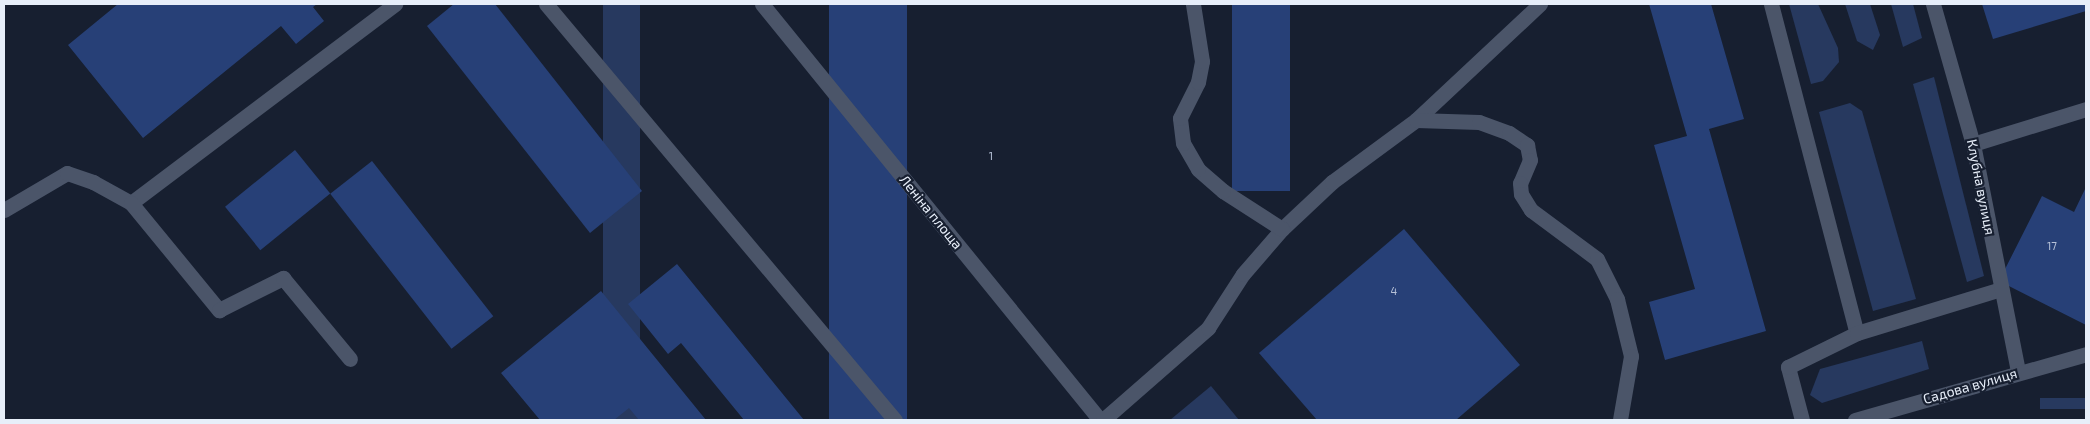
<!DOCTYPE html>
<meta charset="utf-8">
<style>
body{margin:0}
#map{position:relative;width:2090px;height:424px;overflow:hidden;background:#171f30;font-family:"Exo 2",sans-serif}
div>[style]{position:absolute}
.green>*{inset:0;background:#27395f;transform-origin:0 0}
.building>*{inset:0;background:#274077;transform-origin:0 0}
.lane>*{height:15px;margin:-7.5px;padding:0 7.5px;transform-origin:7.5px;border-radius:7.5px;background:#4b5569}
.street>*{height:15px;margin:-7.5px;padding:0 7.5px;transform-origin:7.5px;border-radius:7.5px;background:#4b5569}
span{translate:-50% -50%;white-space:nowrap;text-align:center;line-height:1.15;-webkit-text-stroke:4.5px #171f30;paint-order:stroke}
.number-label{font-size:11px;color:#b7c2d8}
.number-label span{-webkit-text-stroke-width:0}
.street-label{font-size:14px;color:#e7eef9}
.frame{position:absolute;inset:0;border:5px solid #e7eef9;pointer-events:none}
</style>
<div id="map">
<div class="green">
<i style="left:603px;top:4px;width:37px;height:538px"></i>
<i style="clip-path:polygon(1789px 4px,1818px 4px,1838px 48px,1839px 62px,1823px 81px,1811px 84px)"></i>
<i style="clip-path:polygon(1845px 4px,1870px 4px,1880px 35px,1873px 50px,1857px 41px)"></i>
<i style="clip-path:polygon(1891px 4px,1913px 4px,1922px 38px,1903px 47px)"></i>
<i style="clip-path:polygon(1934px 77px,1984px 276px,1967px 282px,1913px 84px)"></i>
<i style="clip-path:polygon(1850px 103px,1862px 111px,1916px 299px,1873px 311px,1819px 112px)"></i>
<i style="clip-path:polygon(1922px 341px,1929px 369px,1822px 403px,1810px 395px,1820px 369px)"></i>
<i style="clip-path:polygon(1211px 386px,1239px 420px,1170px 420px)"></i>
<i style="left:2086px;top:398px;width:11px;height:46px;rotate:90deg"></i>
</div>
<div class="building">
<i style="clip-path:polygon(118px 4px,317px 4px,313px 7px,324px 21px,296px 44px,281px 26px,143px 138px,68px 45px)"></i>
<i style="clip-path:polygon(454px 4px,495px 4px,642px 191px,590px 233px,427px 26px)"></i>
<i style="left:829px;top:4px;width:78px;height:442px"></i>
<i style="left:1232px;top:4px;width:58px;height:187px"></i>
<i style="clip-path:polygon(1649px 4px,1711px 4px,1744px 119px,1709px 129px,1766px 331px,1665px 360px,1649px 302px,1695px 289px,1654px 145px,1687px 136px)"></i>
<i style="clip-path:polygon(1982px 4px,2086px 4px,2086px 11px,1993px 39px)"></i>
<i style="left:295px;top:150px;width:56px;height:90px;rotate:51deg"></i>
<i style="left:372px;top:161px;width:197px;height:53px;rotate:52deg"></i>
<i style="clip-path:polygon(2086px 187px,2086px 325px,1999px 281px,2042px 196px,2074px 212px)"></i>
<i style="clip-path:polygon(1404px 229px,1520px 365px,1456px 420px,1317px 420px,1259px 353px)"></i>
<i style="clip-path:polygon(677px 264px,804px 420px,744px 420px,681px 343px,668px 354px,628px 304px)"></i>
<i style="clip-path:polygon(601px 291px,706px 420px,639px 420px,629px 408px,614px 420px,540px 420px,501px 373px)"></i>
</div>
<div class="lane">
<i style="left:1771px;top:4px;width:340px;rotate:75.4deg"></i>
<i style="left:1973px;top:144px;width:118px;rotate:-17.2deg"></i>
<i style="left:1802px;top:420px;width:55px;rotate:-104.8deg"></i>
<i style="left:1788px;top:367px;width:77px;rotate:-26.2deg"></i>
<i style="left:1857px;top:333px;width:151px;rotate:-17deg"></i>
</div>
<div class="street">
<i style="left:546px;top:4px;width:543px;rotate:50.01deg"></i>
<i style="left:762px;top:4px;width:536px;rotate:50.91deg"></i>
<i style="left:1933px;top:4px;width:146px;rotate:74.1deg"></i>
<i style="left:1973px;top:144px;width:232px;rotate:78.8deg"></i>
<i style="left:1416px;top:120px;width:170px;rotate:-43.1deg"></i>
<i style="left:131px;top:203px;width:331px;rotate:-37deg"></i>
<i style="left:4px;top:210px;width:73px;rotate:-30.4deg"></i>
<i style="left:67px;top:173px;width:28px;rotate:19deg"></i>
<i style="left:93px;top:182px;width:43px;rotate:28.9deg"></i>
<i style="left:131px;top:203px;width:139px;rotate:50.6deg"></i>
<i style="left:219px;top:310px;width:72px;rotate:-26.6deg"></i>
<i style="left:283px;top:278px;width:105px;rotate:50.4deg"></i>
<i style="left:1282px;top:229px;width:69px;rotate:-43.2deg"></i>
<i style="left:1332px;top:182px;width:104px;rotate:-36.4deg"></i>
<i style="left:1416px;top:120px;width:63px;rotate:1.8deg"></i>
<i style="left:1479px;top:122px;width:32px;rotate:20deg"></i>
<i style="left:1509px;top:133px;width:22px;rotate:34deg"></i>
<i style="left:1527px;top:145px;width:15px;rotate:79deg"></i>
<i style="left:1530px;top:160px;width:25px;rotate:113deg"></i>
<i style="left:1520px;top:183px;width:11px;rotate:85deg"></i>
<i style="left:1521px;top:194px;width:19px;rotate:58deg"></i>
<i style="left:1531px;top:210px;width:82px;rotate:36.6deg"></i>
<i style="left:1597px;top:259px;width:45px;rotate:63.4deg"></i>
<i style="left:1617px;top:299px;width:59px;rotate:76.2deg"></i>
<i style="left:1631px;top:356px;width:65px;rotate:99.8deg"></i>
<i style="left:1103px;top:420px;width:140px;rotate:-41.2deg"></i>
<i style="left:1208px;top:328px;width:64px;rotate:-57.1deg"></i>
<i style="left:1243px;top:274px;width:60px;rotate:-49.1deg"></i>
<i style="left:1282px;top:229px;width:70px;rotate:-147.2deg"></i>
<i style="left:1223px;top:191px;width:33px;rotate:-139deg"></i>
<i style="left:1198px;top:169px;width:30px;rotate:-120deg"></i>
<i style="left:1183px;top:143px;width:25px;rotate:-97deg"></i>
<i style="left:1180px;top:118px;width:40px;rotate:-63.4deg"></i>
<i style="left:1198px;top:82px;width:21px;rotate:-79deg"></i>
<i style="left:1202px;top:61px;width:58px;rotate:-99deg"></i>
<i style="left:1855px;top:420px;width:240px;rotate:-15.9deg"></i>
</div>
<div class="number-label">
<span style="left:991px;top:156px">1</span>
<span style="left:2052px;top:246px">17</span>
<span style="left:1394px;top:291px">4</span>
</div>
<div class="street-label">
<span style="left:1981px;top:187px;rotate:79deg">Клубна вулиця</span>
<span style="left:931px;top:212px;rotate:51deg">Леніна площа</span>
<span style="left:1970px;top:386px;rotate:-16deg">Садова вулиця</span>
</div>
<div class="frame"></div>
</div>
